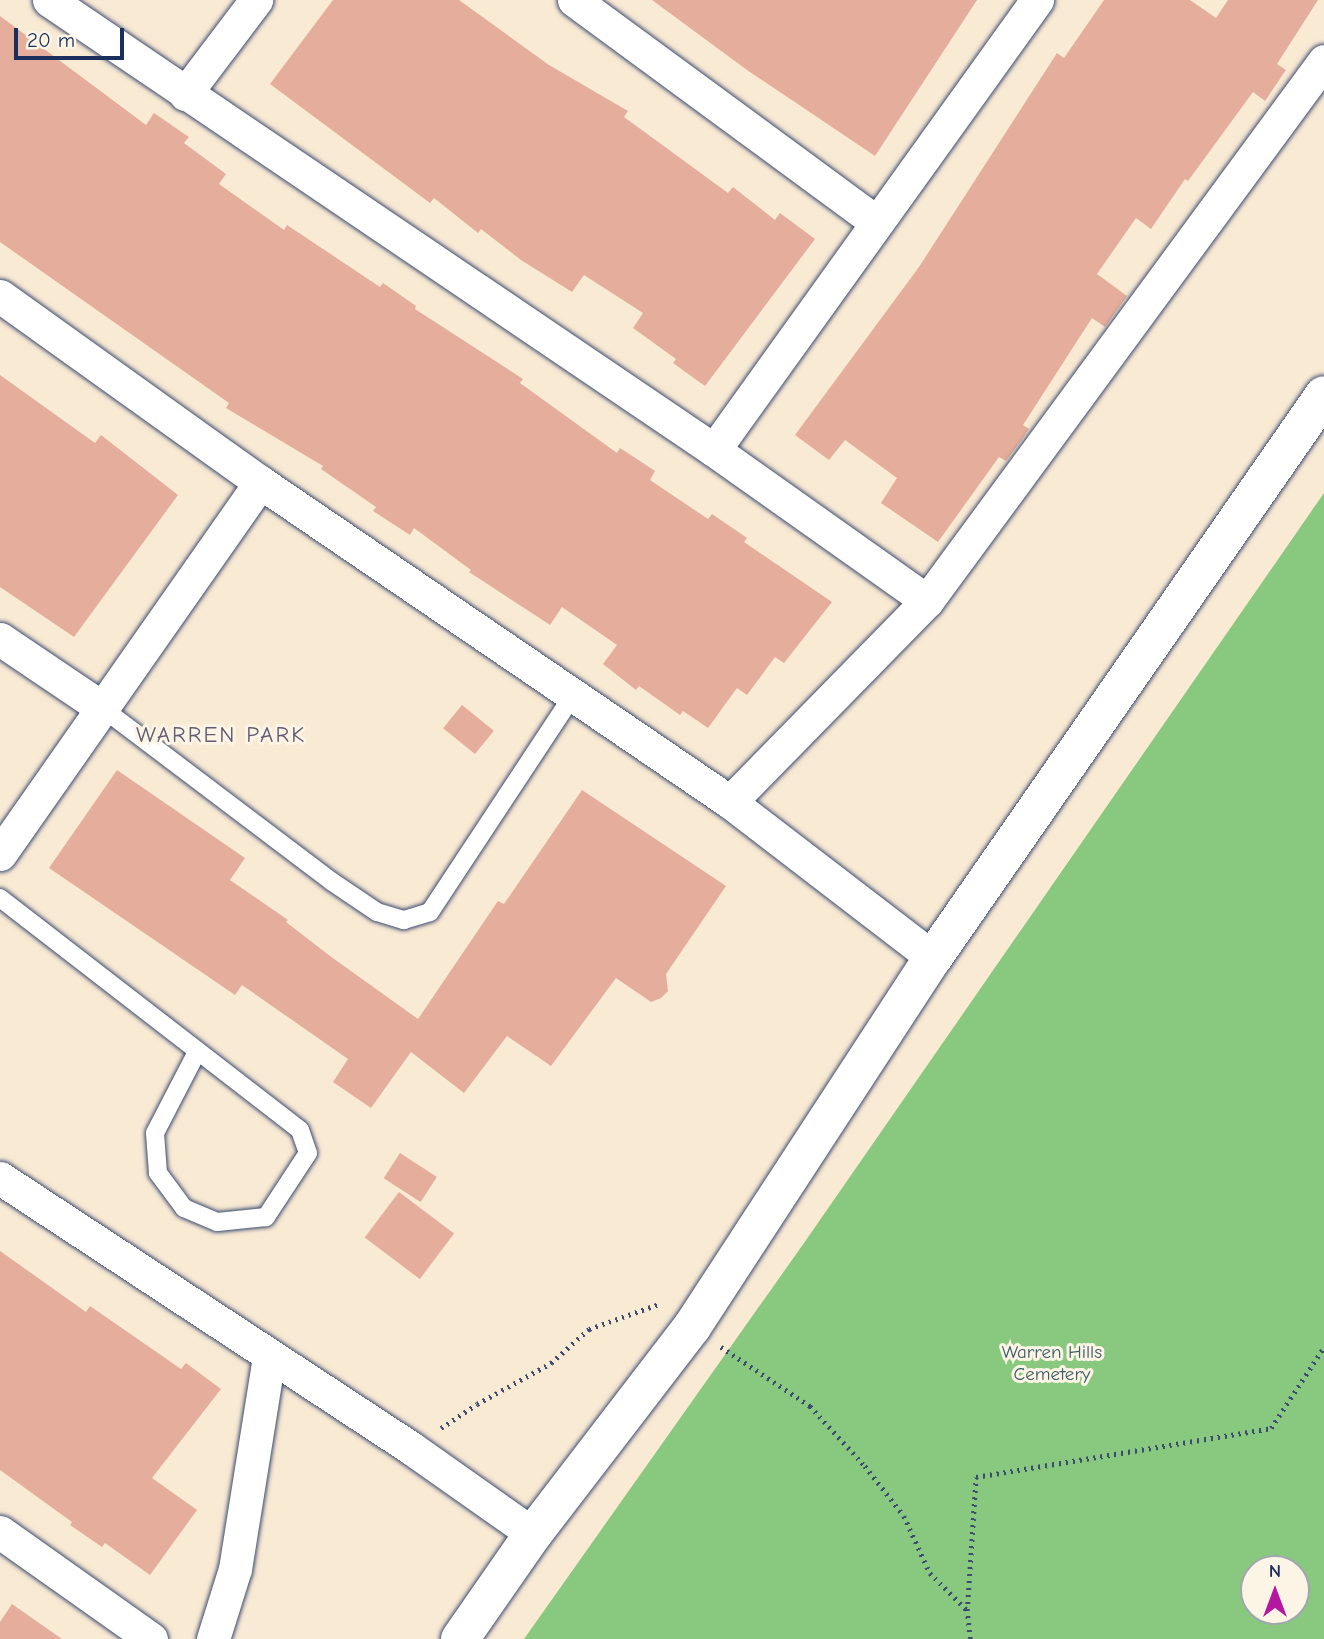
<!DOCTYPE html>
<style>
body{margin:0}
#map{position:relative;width:1324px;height:1639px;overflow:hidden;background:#f9ead4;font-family:"Comic Neue",sans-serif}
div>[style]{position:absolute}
.green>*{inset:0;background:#89c87f}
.building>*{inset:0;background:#e5ae9c;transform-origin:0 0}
.path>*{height:4.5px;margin-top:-2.25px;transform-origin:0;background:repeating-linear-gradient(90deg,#3c4b70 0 2px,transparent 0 7px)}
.roads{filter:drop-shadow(0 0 2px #3c4b70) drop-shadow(0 0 2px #3c4b70)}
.lane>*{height:18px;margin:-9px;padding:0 9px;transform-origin:9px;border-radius:9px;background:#fff}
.street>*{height:33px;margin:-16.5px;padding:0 16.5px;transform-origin:16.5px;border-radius:16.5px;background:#fff}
.secondary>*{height:38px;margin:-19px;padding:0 19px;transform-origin:19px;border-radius:19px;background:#fff}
span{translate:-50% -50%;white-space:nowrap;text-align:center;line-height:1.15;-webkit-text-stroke:6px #fcf5e5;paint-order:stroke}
.park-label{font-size:19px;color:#3c5d68}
.quarter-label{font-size:23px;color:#625b74;letter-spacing:2px}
.north{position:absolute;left:1240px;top:1555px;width:70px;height:70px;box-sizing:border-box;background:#fcf5e5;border:2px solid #a2a6af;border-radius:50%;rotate:0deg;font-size:19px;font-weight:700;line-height:28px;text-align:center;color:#1b2f5e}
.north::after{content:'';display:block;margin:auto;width:24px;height:32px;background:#b5179e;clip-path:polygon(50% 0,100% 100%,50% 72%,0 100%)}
.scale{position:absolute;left:14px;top:28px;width:110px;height:32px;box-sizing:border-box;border:4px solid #1b2f5e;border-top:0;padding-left:9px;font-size:21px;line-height:24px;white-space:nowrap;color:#1b2f5e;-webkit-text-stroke:5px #fcf5e5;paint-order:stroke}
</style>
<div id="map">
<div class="green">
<i style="clip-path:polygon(evenodd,1324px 493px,1324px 1639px,524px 1639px,804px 1243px,1324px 493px,1254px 1569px,1296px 1569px,1296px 1611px,1254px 1611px,1254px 1569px)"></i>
</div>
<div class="building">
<i style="clip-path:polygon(333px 0,459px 0,549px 65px,628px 111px,624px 117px,728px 193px,733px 187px,775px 220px,780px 213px,815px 239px,705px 386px,673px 363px,676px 359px,633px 328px,643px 313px,584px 275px,572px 292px,521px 260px,481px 229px,478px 233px,434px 198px,430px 203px,270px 84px)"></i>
<i style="clip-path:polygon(652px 0,977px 0,875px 156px,747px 70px)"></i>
<i style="clip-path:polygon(1104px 0,1190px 0,1216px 18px,1228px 0,1318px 0,1277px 64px,1286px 70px,1265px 101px,1253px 92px,1188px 181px,1185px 179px,1151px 229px,1136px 218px,1097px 274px,1127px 296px,1105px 327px,1092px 318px,1023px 425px,1029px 429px,1023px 438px,1006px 461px,999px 457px,938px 542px,881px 503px,897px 478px,845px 440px,829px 460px,795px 435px,919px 267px,1057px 53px,1064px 58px)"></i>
<i style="clip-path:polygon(0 16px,146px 125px,154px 113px,189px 137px,184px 143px,226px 174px,219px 184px,284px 230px,287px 225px,380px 287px,383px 283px,416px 306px,415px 309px,523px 379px,520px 383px,617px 453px,620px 448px,655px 471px,650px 480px,708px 519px,712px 514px,747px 538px,744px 542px,832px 602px,784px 663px,775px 657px,747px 695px,737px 688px,708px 728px,683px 711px,680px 715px,639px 686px,636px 690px,603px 664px,617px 645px,562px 607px,550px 625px,469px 572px,471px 570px,414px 528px,410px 535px,373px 511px,376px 507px,321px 469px,323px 466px,226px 408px,229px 403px,0 242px)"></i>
<i style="clip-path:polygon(0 375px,95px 443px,101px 435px,178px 495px,74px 637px,0 587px)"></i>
<i style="left:462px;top:705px;width:41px;height:30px;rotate:39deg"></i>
<i style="clip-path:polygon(117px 770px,245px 858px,230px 880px,288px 920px,286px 922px,330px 956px,418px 1019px,498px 901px,504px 904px,582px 790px,726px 886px,666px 974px,668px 991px,661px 998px,651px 1002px,616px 978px,551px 1066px,507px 1036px,464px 1093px,411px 1052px,371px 1108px,333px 1082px,348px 1059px,242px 985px,235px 995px,49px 868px)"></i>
<i style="left:400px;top:1153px;width:44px;height:30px;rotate:33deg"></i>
<i style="left:399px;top:1192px;width:69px;height:57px;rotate:37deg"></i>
<i style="clip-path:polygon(0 1251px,86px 1312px,90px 1306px,181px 1369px,186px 1363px,221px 1389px,152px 1478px,197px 1510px,150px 1575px,105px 1543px,102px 1547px,70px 1525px,72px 1522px,0 1470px)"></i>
<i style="clip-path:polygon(12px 1604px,62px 1639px,0 1639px,0 1622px)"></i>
</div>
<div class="path">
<i style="left:721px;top:1347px;width:107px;rotate:33.5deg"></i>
<i style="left:810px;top:1406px;width:81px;rotate:47.5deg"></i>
<i style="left:865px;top:1466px;width:63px;rotate:52deg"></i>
<i style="left:904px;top:1516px;width:63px;rotate:65.5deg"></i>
<i style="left:930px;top:1573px;width:52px;rotate:45deg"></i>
<i style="left:441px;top:1428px;width:43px;rotate:-33.7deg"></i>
<i style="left:477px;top:1404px;width:85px;rotate:-29deg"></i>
<i style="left:551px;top:1363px;width:51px;rotate:-41.8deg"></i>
<i style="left:589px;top:1329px;width:74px;rotate:-19.7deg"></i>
<i style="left:970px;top:1639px;width:28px;rotate:-96deg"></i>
<i style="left:967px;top:1611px;width:134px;rotate:-86.2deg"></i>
<i style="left:976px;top:1477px;width:299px;rotate:-9.4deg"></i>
<i style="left:1271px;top:1428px;width:97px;rotate:-56.8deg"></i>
</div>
<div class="roads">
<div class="lane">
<i style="left:101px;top:707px;width:288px;rotate:37.1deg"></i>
<i style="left:331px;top:881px;width:55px;rotate:34deg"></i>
<i style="left:377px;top:912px;width:28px;rotate:17deg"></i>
<i style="left:404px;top:920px;width:27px;rotate:-17deg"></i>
<i style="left:430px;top:912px;width:260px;rotate:-56.6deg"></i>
<i style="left:0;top:898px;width:379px;rotate:37.7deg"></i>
<i style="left:300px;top:1130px;width:24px;rotate:71deg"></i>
<i style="left:308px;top:1153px;width:77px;rotate:123.3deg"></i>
<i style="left:266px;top:1217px;width:49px;rotate:174.2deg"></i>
<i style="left:217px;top:1222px;width:36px;rotate:-157deg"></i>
<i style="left:184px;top:1208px;width:44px;rotate:-126.6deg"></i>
<i style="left:158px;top:1173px;width:40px;rotate:-94.3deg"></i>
<i style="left:155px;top:1133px;width:91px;rotate:-62.6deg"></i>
</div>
<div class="street">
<i style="left:49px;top:0;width:803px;rotate:34.09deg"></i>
<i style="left:714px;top:450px;width:261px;rotate:35.3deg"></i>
<i style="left:574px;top:0;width:375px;rotate:36.3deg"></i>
<i style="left:185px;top:94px;width:118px;rotate:-52.9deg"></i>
<i style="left:0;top:296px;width:320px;rotate:35.6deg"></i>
<i style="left:260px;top:482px;width:569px;rotate:34.25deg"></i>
<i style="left:730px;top:802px;width:256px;rotate:37.5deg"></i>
<i style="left:714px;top:450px;width:554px;rotate:-54.33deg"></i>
<i style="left:0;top:639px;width:122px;rotate:34deg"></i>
<i style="left:730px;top:802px;width:281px;rotate:-45.6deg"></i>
<i style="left:927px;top:601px;width:670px;rotate:-53.68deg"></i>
<i style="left:0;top:854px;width:454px;rotate:-55deg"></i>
<i style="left:0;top:1178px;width:492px;rotate:33.3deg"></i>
<i style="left:411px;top:1448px;width:149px;rotate:35.2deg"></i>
<i style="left:0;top:1532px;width:185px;rotate:35.3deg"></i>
<i style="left:213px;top:1639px;width:73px;rotate:-72.6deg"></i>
<i style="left:235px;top:1569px;width:215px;rotate:-80.9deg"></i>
</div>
<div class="secondary">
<i style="left:460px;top:1639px;width:128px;rotate:-55.2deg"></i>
<i style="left:533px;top:1534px;width:261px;rotate:-52.5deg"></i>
<i style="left:692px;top:1327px;width:441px;rotate:-56.9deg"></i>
<i style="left:933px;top:958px;width:685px;rotate:-55.22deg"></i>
</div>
</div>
<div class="park-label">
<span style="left:1052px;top:1364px">Warren Hills<br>Cemetery</span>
</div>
<div class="quarter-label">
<span style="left:221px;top:735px">WARREN PARK</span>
</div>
<div class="north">N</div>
<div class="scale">20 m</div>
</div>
